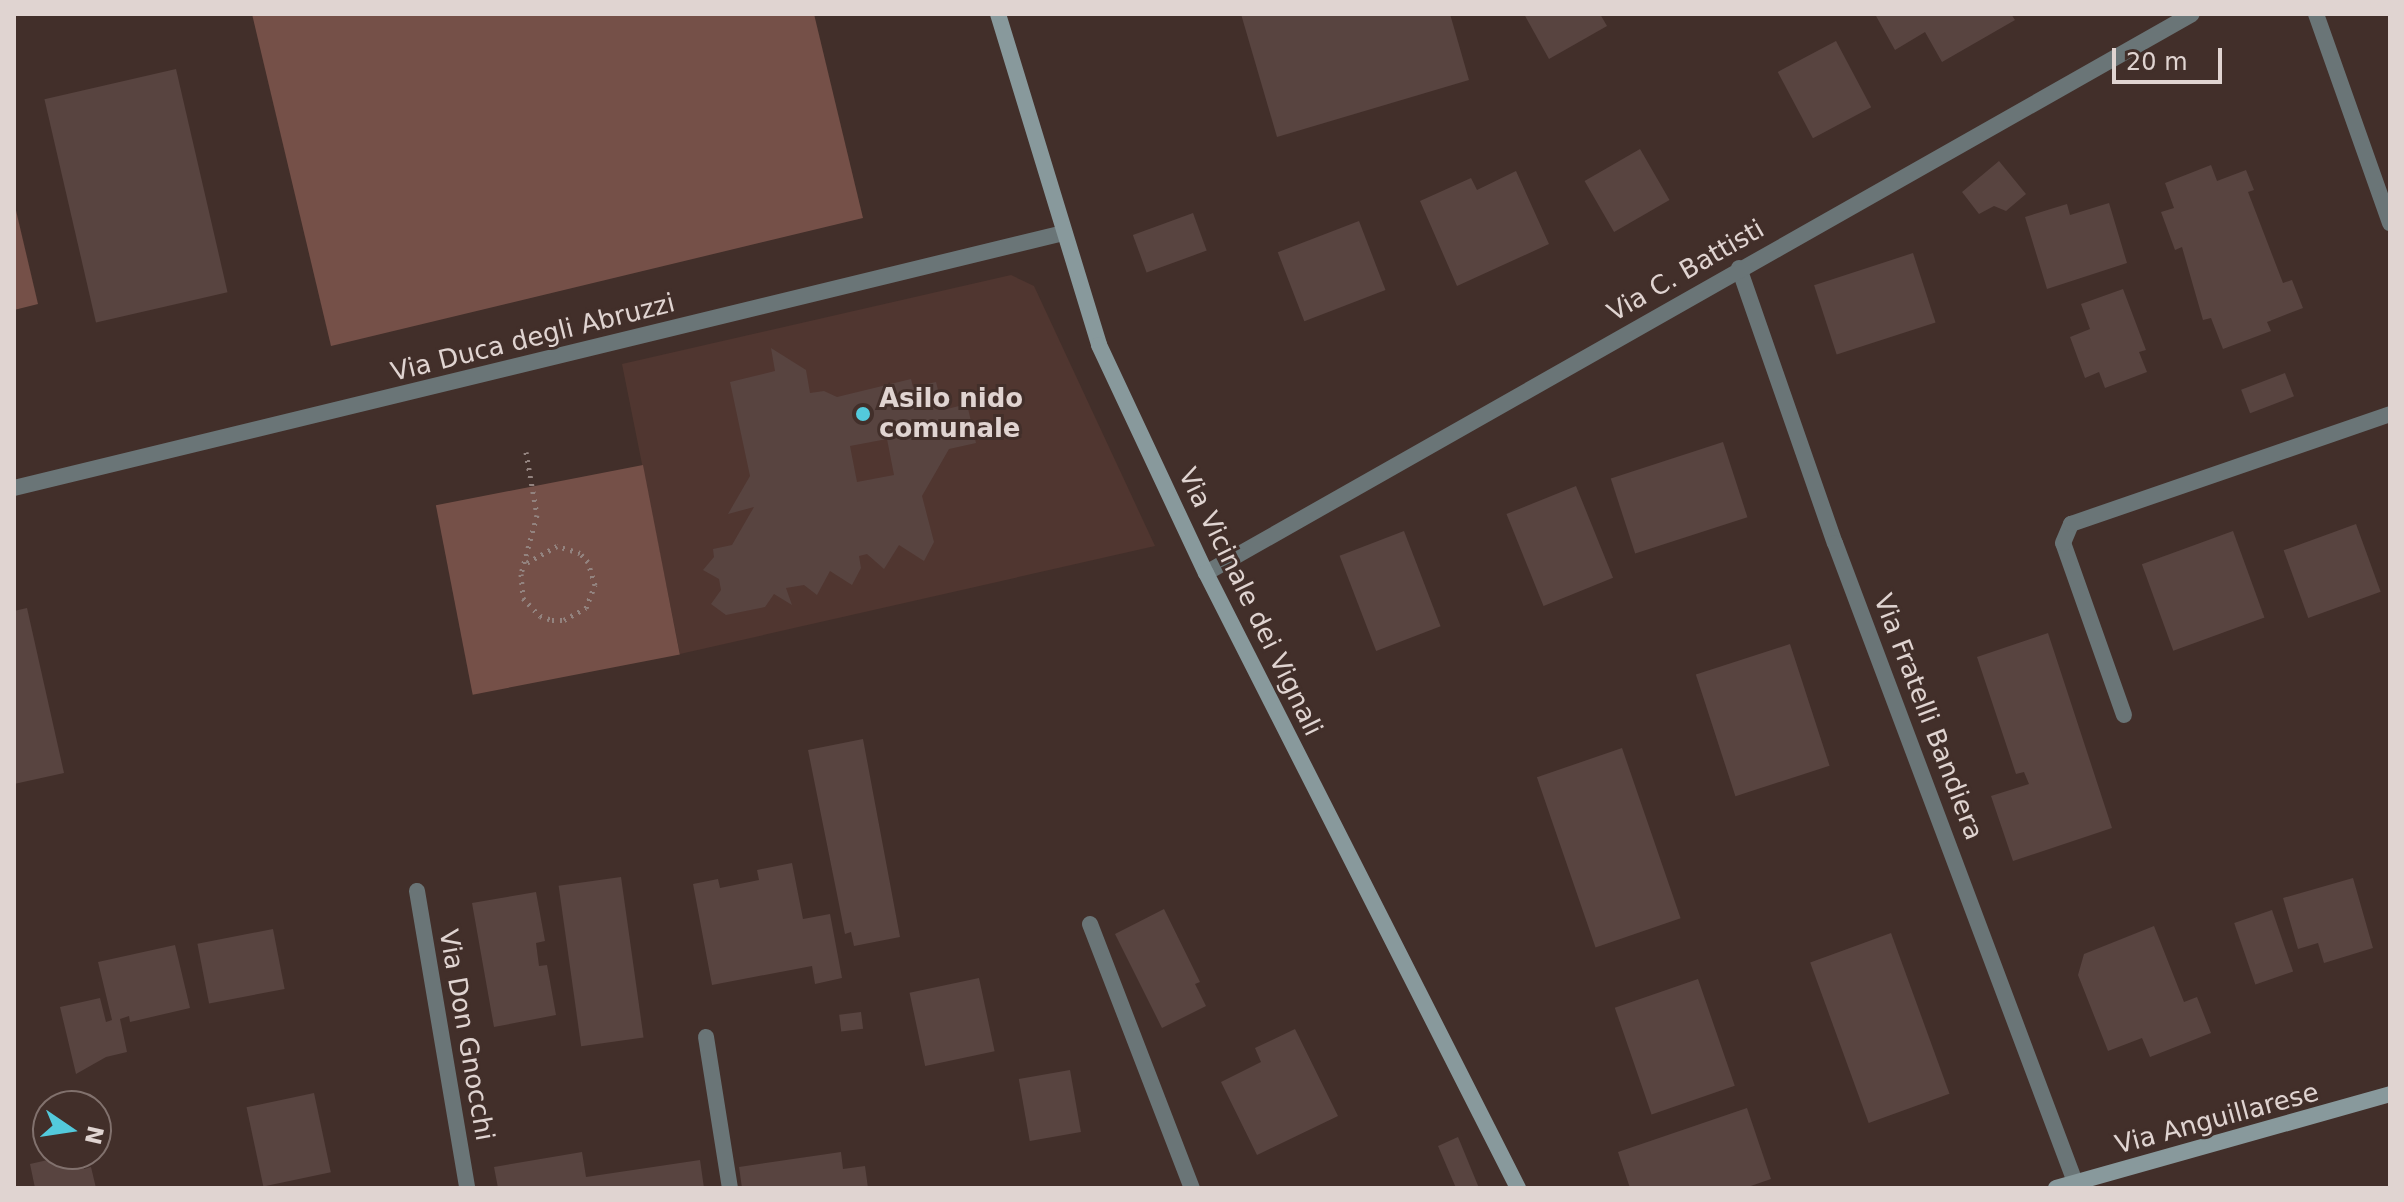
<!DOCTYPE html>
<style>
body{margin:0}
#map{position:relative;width:2404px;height:1202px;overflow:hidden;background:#422f2a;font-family:"DejaVu Sans",sans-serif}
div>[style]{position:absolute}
.built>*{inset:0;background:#503630}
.green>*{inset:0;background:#755048;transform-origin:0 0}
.building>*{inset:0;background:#584440;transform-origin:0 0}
.path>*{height:5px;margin-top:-2.5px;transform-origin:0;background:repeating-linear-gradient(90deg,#93837f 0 2px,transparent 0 8px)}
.street>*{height:16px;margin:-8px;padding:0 8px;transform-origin:8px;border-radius:8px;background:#6a7577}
.secondary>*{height:16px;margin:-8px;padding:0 8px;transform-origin:8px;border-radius:8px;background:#88999c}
.dots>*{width:22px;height:22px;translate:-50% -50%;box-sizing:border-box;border:4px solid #422f2a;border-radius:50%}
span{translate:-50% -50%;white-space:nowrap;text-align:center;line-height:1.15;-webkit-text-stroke:6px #422f2a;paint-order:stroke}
.street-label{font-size:26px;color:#e0d4d1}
.poi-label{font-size:26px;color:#e0d4d1;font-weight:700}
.left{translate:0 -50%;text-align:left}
.frame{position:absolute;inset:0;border:16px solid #e0d4d1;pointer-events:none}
.north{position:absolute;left:32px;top:1090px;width:80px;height:80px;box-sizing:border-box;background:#422f2a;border:2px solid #81716d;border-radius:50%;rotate:103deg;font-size:22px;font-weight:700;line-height:32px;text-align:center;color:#e0d4d1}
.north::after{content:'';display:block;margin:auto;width:28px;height:36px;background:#53cadc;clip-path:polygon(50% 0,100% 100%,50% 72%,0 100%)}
.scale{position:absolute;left:2112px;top:48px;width:110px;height:36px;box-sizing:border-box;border:4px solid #e0d4d1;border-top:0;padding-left:10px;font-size:24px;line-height:28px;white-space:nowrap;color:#e0d4d1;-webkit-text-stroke:6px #422f2a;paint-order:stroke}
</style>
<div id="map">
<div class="built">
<i style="clip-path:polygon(1011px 275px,1034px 286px,1155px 546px,680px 654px,622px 364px)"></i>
</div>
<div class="green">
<i style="clip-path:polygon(252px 14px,814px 14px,863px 218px,331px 346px)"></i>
<i style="clip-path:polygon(14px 202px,38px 304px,14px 310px)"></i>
<i style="left:643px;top:465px;width:193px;height:211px;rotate:79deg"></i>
</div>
<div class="building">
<i style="clip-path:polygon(1241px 14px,1450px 14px,1469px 80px,1277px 137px)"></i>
<i style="clip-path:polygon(1524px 14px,1600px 14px,1607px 26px,1549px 59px)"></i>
<i style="clip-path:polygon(2011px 14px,2015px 20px,1942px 62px,1925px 32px,1895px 50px,1876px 16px)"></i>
<i style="left:1836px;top:41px;width:75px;height:66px;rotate:62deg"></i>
<i style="left:176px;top:69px;width:229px;height:135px;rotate:77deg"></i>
<i style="left:1640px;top:149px;width:59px;height:64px;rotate:60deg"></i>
<i style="clip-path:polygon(1999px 161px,2026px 194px,2006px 211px,1994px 206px,1979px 214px,1962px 192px)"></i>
<i style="clip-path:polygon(2211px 165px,2217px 181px,2246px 170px,2254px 190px,2248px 192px,2283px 283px,2292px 280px,2303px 308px,2267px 322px,2271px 331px,2223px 349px,2211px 318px,2203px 320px,2182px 247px,2175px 250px,2161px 212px,2174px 208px,2165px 183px)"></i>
<i style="clip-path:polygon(1516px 171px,1549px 244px,1457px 286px,1420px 201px,1471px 178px,1477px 190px)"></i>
<i style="clip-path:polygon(2109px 203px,2127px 263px,2047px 289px,2025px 217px,2067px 204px,2070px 215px)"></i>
<i style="left:1193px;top:213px;width:40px;height:64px;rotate:70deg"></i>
<i style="left:1359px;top:221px;width:74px;height:87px;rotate:69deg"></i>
<i style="left:1913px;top:253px;width:73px;height:104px;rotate:72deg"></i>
<i style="clip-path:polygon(2123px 289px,2146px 350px,2139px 352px,2147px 372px,2105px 388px,2099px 372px,2085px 378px,2070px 337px,2090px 329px,2081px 304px)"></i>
<i style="clip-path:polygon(evenodd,771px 348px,806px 370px,810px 393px,824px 391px,837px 397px,911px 379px,913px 387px,936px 382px,943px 410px,967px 404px,976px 443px,949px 449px,922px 496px,934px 542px,924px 561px,899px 545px,884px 569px,867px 554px,859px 556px,861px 568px,852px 585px,830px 571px,817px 595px,804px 585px,786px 588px,792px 605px,774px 594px,765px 607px,726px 615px,711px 604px,721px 590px,719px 579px,703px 570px,714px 557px,713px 549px,732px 545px,754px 507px,728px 514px,750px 476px,730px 382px,775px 371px,771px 348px,887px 439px,894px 475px,857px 482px,850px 446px,887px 439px)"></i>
<i style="left:2285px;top:373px;width:25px;height:47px;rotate:69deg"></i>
<i style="left:1723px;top:442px;width:79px;height:118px;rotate:72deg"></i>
<i style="left:1576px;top:486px;width:99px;height:75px;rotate:68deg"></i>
<i style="left:2356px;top:524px;width:72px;height:77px;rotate:70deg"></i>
<i style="left:1404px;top:531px;width:102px;height:69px;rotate:69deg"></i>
<i style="left:2233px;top:531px;width:92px;height:97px;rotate:70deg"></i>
<i style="clip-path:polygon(27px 608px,64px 773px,14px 784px,14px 611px)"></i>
<i style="clip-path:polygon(2048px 633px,2112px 828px,2013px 861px,1991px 796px,2029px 784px,2024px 772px,2016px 774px,1977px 657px)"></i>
<i style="left:1790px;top:644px;width:128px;height:99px;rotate:72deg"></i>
<i style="clip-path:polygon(863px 739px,900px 937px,854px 946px,851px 932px,845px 934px,808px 750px)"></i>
<i style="left:1622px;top:748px;width:180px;height:90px;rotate:71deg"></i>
<i style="clip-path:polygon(792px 863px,803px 919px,830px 914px,842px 978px,815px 984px,812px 966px,712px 985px,693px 884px,718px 879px,720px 888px,759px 880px,757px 870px)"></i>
<i style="left:621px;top:877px;width:162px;height:63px;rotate:82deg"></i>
<i style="clip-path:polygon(2353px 878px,2373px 948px,2324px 963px,2318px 943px,2298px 949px,2283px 898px)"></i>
<i style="clip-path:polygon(536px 892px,545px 941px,536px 943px,539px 966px,547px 965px,556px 1015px,494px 1027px,472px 903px)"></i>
<i style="clip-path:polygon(1164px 909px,1200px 982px,1195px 984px,1206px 1006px,1162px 1028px,1115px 934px)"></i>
<i style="left:2272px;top:910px;width:65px;height:40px;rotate:71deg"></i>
<i style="clip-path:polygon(2154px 926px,2184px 1002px,2197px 997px,2211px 1033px,2150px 1057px,2142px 1038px,2108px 1051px,2078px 975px,2084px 954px)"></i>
<i style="left:273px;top:929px;width:61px;height:77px;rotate:79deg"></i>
<i style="left:1891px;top:933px;width:171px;height:86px;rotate:70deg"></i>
<i style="clip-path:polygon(175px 945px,190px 1008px,130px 1022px,129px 1016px,120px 1019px,127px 1052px,106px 1057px,76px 1074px,60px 1007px,100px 998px,106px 1022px,112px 1020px,98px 962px)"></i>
<i style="left:979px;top:978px;width:75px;height:71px;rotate:78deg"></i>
<i style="left:1698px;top:979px;width:113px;height:88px;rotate:71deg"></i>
<i style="left:861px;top:1012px;width:17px;height:22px;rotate:83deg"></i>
<i style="clip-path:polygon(1295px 1029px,1338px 1116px,1257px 1155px,1221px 1082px,1261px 1062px,1255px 1048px)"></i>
<i style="left:1070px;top:1070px;width:63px;height:52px;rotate:80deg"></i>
<i style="left:314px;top:1093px;width:81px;height:69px;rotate:78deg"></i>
<i style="clip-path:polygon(1747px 1108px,1771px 1179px,1745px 1188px,1630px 1188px,1618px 1152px)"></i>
<i style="clip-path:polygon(1458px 1137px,1479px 1188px,1456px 1188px,1438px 1146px)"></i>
<i style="clip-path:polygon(582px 1152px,586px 1177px,700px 1160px,704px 1188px,498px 1188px,494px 1167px)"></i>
<i style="clip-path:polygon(841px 1152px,843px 1169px,865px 1166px,868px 1188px,742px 1188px,739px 1167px)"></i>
<i style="clip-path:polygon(74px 1154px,81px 1154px,84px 1169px,91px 1167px,96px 1188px,35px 1188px,30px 1164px)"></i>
</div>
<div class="path">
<i style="left:526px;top:452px;width:64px;rotate:80.1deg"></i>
<i style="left:537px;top:515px;width:61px;rotate:105.2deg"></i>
<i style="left:521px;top:574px;width:24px;rotate:85deg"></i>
<i style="left:523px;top:598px;width:25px;rotate:47deg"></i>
<i style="left:540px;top:616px;width:13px;rotate:18deg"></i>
<i style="left:552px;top:620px;width:12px"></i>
<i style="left:564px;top:620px;width:25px;rotate:-29deg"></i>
<i style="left:586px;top:608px;width:25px;rotate:-69deg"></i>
<i style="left:595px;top:585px;width:24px;rotate:-107deg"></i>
<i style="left:588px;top:562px;width:12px;rotate:-132deg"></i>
<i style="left:580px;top:553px;width:24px;rotate:-163deg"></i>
<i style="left:557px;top:546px;width:35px;rotate:151deg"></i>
</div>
<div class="street">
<i style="left:2316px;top:14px;width:222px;rotate:70.5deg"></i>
<i style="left:1739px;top:268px;width:291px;rotate:70.8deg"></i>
<i style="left:1835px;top:543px;width:683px;rotate:69.41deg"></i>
<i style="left:14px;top:488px;width:1080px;rotate:-13.66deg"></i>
<i style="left:1206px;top:573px;width:1133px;rotate:-29.55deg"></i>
<i style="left:2124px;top:715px;width:182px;rotate:-109.5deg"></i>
<i style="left:2063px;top:543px;width:21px;rotate:-67deg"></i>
<i style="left:2071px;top:524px;width:337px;rotate:-19deg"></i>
<i style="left:417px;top:891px;width:301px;rotate:80.4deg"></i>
<i style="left:1090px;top:924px;width:283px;rotate:68.9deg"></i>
<i style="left:706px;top:1037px;width:153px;rotate:81deg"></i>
</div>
<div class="secondary">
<i style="left:998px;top:14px;width:346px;rotate:73deg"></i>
<i style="left:1099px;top:345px;width:252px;rotate:64.9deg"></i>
<i style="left:1206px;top:573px;width:690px;rotate:63.1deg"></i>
<i style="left:2056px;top:1188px;width:347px;rotate:-15.7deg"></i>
</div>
<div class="dots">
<i style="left:863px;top:414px;background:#53cadc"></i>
</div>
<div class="street-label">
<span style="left:1686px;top:271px;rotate:-30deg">Via C. Battisti</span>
<span style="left:533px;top:338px;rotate:-14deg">Via Duca degli Abruzzi</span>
<span style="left:1250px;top:602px;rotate:64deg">Via Vicinale dei Vignali</span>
<span style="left:1928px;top:717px;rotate:69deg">Via Fratelli Bandiera</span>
<span style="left:466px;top:1035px;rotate:80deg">Via Don Gnocchi</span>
<span style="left:2217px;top:1119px;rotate:-15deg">Via Anguillarese</span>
</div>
<div class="poi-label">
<span class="left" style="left:879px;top:414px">Asilo nido<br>comunale</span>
</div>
<div class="frame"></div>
<div class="north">N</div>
<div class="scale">20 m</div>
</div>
